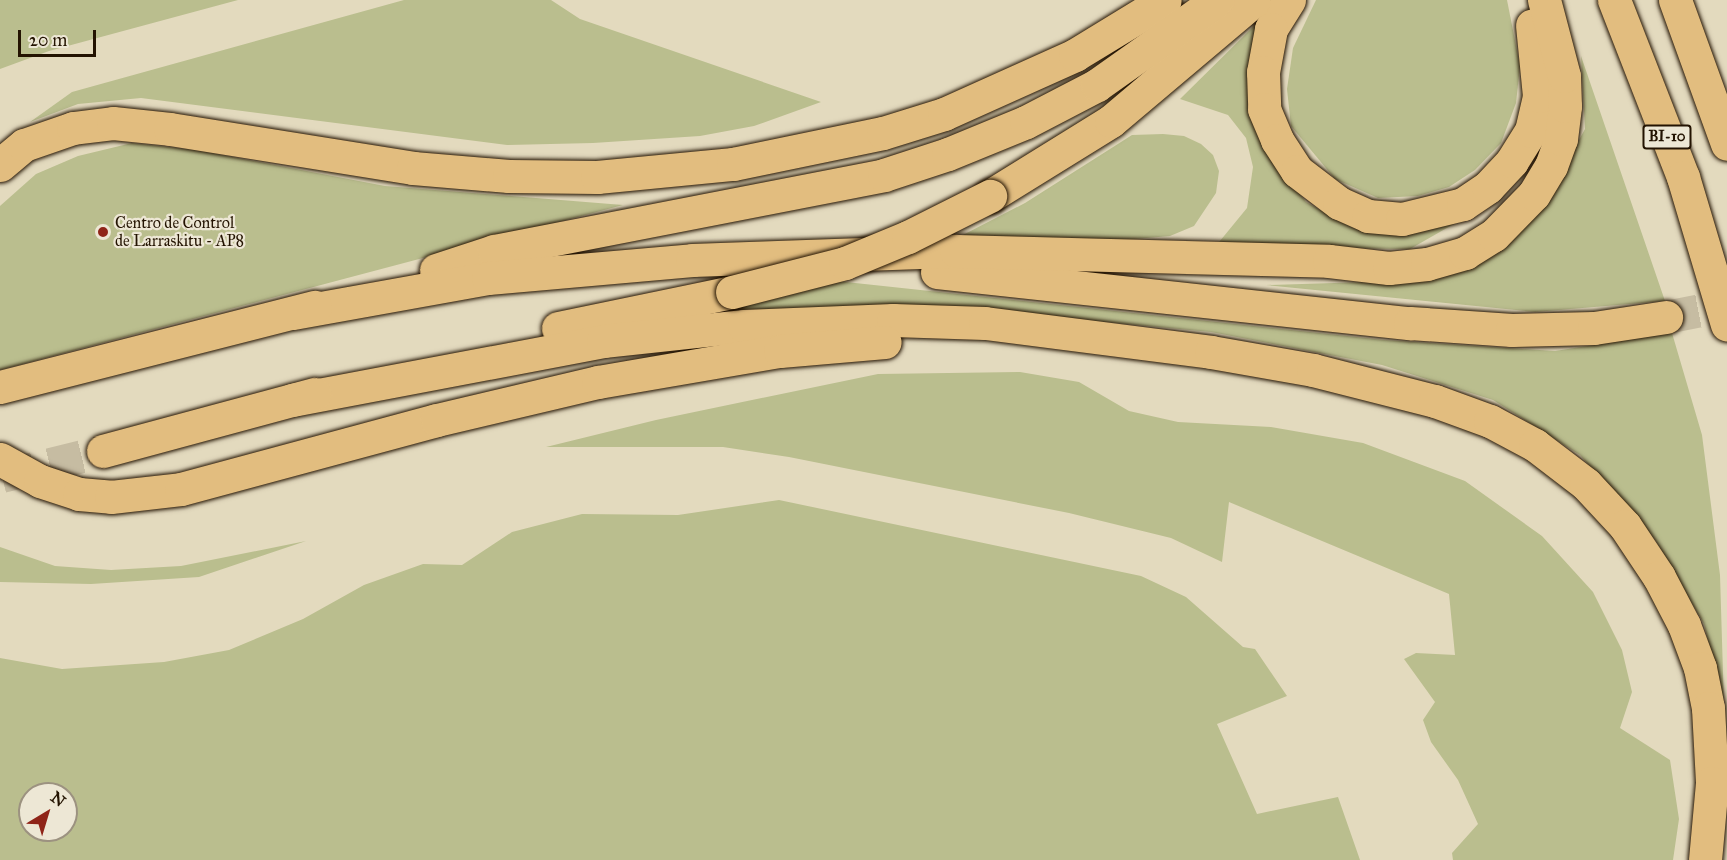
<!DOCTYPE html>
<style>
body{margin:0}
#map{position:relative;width:1727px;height:860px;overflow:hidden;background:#e3dabe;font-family:"IM FELL Great Primer",serif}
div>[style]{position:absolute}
.green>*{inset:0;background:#babe8e}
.highway-tunnel>*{height:33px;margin-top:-16.5px;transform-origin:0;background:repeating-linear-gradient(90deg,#c6bca2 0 33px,transparent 0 49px)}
.roads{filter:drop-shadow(0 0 2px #231301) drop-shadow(0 0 2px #231301)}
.highway>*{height:33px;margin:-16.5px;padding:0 16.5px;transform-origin:16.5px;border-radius:16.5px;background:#e2bd7f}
.bridges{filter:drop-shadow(0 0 2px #231301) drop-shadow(0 0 2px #231301)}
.highway-bridge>*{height:33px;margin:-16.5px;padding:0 16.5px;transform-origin:16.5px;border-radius:16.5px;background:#e2bd7f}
.dots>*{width:16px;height:16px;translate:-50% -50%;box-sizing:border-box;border:3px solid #ede7d5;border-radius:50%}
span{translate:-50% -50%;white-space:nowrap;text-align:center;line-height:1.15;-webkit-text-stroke:4.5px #ede7d5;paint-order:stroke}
.shield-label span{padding:2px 4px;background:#ede7d5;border:2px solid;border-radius:4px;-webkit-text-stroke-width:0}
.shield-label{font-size:15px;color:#231301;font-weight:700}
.poi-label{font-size:16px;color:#231301}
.left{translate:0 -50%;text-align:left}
.north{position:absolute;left:18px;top:782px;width:60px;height:60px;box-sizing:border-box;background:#ede7d5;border:2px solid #9c9280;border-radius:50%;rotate:38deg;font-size:16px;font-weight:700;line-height:24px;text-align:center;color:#231301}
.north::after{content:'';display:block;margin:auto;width:21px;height:27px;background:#8f2418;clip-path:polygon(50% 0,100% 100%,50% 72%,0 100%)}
.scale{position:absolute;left:18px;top:30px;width:78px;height:27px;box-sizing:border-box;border:3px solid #231301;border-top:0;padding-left:8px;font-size:18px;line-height:21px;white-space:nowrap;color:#231301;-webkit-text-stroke:4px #ede7d5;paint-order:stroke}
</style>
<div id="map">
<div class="green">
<i style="clip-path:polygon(0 0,238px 0,49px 51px,0 69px)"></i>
<i style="clip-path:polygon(404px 0,551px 0,580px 19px,821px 102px,754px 126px,700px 136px,593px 143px,507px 145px,141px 98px,78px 104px,30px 122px,72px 92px)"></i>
<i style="clip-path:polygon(1316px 0,1507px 0,1520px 66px,1516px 103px,1501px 143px,1475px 170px,1449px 187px,1418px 196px,1378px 198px,1335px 179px,1291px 126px,1287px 89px,1293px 48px)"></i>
<i style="clip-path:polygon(1259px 21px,1266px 150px,1306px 202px,1338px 220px,1397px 234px,1503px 196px,1410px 249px,1215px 247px,1247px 208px,1253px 167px,1246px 138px,1228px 115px,1180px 99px)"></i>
<i style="clip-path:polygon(1581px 56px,1665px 301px,1535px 312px,1266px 285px,1431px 280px,1512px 241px,1555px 184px,1585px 129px)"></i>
<i style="clip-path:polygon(1163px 134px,1184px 136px,1201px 144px,1213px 155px,1219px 171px,1216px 193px,1194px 226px,1170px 236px,1123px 240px,961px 236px,1025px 203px,1132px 135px)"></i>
<i style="clip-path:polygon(132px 143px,196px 150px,385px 186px,623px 205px,0 370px,0 206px,36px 174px,78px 156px)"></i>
<i style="clip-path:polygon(818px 279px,1384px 340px,1555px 351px,1672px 333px,1702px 435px,1720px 575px,1724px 706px,1704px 624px,1656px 541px,1580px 455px,1493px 400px,1382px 365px,1211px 332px,1041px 316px,881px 307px,716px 310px)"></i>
<i style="clip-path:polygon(1020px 372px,1079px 382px,1129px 411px,1178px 422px,1271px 427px,1363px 443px,1465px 481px,1542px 536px,1593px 592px,1622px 650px,1632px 692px,1620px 728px,1670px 760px,1679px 819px,1673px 860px,1453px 860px,1452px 853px,1478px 824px,1458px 780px,1431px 742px,1423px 720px,1435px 702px,1404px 659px,1416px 653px,1455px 655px,1449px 594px,1229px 502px,1222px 562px,1171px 538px,1069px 513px,789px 457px,723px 447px,546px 447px,656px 420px,878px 374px)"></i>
<i style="clip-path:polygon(evenodd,779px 500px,1141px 576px,1186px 597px,1243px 647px,1255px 649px,1287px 696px,1217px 724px,1257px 814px,1338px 797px,1360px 860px,0 860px,0 658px,62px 669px,164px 662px,229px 650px,303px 619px,364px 585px,423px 564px,462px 565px,512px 532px,582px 514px,678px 515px,779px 500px,30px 794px,66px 794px,66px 830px,30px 830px,30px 794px)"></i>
<i style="clip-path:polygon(306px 541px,199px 577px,91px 584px,0 582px,0 547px,55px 566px,111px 570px,181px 566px)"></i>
</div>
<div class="highway-tunnel">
<i style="left:1666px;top:317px;width:62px;rotate:-11.1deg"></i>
<i style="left:2px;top:476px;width:104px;rotate:-13.9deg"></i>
</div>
<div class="roads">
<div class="highway">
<i style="left:1289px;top:0;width:34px;rotate:122deg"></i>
<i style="left:1271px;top:29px;width:44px;rotate:100.5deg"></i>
<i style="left:1263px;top:72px;width:37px;rotate:88deg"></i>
<i style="left:1264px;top:109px;width:34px;rotate:67deg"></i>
<i style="left:1277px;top:140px;width:37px;rotate:57deg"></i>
<i style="left:1297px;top:171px;width:53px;rotate:37.3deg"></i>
<i style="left:1339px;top:203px;width:32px;rotate:24deg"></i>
<i style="left:1368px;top:216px;width:34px;rotate:5deg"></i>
<i style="left:1402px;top:219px;width:63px;rotate:-13.8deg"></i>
<i style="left:1463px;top:204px;width:30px;rotate:-34deg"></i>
<i style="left:1488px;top:187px;width:35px;rotate:-47deg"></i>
<i style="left:1512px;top:161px;width:36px;rotate:-58deg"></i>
<i style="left:1531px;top:131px;width:36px;rotate:-77deg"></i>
<i style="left:1539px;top:96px;width:71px;rotate:-95.6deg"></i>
<i style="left:1614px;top:0;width:190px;rotate:68.7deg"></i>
<i style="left:1683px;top:177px;width:154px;rotate:73.4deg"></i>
<i style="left:1675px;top:0;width:153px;rotate:70.1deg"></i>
<i style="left:0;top:165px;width:31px;rotate:-40deg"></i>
<i style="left:24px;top:145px;width:52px;rotate:-19.1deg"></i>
<i style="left:73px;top:128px;width:40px;rotate:-7.1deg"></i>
<i style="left:113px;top:123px;width:57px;rotate:6deg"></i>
<i style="left:170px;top:129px;width:246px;rotate:9.1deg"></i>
<i style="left:413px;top:168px;width:96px;rotate:4.8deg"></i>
<i style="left:509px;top:176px;width:88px;rotate:0.7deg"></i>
<i style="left:597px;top:177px;width:137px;rotate:-5.5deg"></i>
<i style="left:733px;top:164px;width:153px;rotate:-11.7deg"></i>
<i style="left:883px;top:133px;width:64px;rotate:-17.3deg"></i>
<i style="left:944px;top:114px;width:144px;rotate:-24.2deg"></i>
<i style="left:1075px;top:55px;width:105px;rotate:-31.4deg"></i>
<i style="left:990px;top:196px;width:142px;rotate:-31.8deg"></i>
<i style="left:1111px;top:121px;width:187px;rotate:-40.2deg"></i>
<i style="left:436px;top:270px;width:61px;rotate:-18.1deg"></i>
<i style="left:494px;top:251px;width:397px;rotate:-11deg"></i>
<i style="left:884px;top:175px;width:67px;rotate:-18.2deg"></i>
<i style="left:948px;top:154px;width:84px;rotate:-22.3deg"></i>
<i style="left:1026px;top:122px;width:80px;rotate:-27.5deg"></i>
<i style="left:1097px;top:85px;width:147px;rotate:-35.3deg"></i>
<i style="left:937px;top:272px;width:476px;rotate:6.2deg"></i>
<i style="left:1410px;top:323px;width:102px;rotate:3.9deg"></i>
<i style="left:1512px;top:330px;width:82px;rotate:-1.4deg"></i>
<i style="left:1594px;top:328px;width:73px;rotate:-8.7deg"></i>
<i style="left:293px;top:313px;width:198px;rotate:-10.2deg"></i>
<i style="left:488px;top:278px;width:205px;rotate:-5deg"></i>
<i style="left:692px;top:260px;width:264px;rotate:-2deg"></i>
<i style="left:956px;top:251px;width:373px;rotate:1.5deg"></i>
<i style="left:1329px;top:261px;width:60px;rotate:6.7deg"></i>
<i style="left:1389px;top:268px;width:38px;rotate:-6deg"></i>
<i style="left:1427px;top:264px;width:40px;rotate:-16deg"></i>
<i style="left:1465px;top:253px;width:34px;rotate:-32deg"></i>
<i style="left:1494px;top:235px;width:57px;rotate:-45.7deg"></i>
<i style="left:1534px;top:194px;width:33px;rotate:-59deg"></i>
<i style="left:1551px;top:166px;width:29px;rotate:-70deg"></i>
<i style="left:1561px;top:139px;width:33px;rotate:-83deg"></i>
<i style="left:1565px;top:106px;width:30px;rotate:-92deg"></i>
<i style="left:1564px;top:76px;width:79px;rotate:-104.7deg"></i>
<i style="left:558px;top:328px;width:178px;rotate:-11.7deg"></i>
<i style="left:0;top:387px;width:325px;rotate:-14.3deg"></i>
<i style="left:292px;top:400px;width:317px;rotate:-10.7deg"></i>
<i style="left:603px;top:341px;width:142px;rotate:-6.1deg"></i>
<i style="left:744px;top:326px;width:149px;rotate:-2.3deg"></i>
<i style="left:893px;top:320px;width:92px;rotate:1.9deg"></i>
<i style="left:985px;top:323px;width:228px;rotate:7.3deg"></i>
<i style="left:1211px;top:352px;width:104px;rotate:10deg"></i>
<i style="left:1313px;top:370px;width:126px;rotate:14.3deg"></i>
<i style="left:1435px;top:401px;width:59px;rotate:20deg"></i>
<i style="left:1490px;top:421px;width:51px;rotate:28.1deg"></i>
<i style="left:1535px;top:445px;width:64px;rotate:37.4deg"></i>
<i style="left:1586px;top:484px;width:57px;rotate:47.1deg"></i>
<i style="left:1625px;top:526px;width:61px;rotate:56.3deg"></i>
<i style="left:1659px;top:577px;width:54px;rotate:62.5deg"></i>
<i style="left:1684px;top:625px;width:46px;rotate:69.6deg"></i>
<i style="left:1700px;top:668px;width:41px;rotate:78.7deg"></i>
<i style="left:1708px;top:708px;width:75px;rotate:86.9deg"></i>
<i style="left:1712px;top:783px;width:77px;rotate:95.2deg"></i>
<i style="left:103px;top:451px;width:219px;rotate:-15.1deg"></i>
<i style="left:0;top:459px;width:46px;rotate:28.8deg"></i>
<i style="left:40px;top:481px;width:41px;rotate:18.4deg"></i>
<i style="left:79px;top:494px;width:32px;rotate:5deg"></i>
<i style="left:111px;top:497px;width:70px;rotate:-6.5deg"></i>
<i style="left:181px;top:489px;width:265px;rotate:-15.1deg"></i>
<i style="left:437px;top:420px;width:165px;rotate:-13.3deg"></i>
<i style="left:598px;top:382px;width:185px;rotate:-9.7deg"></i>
<i style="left:780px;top:351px;width:105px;rotate:-4.9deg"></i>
</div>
</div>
<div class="bridges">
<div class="highway-bridge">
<i style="left:732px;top:292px;width:117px;rotate:-14.4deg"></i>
<i style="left:845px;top:263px;width:68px;rotate:-22.4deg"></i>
<i style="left:908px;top:237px;width:92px;rotate:-26.6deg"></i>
</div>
</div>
<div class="dots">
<i style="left:103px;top:232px;background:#8f2418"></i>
</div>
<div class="shield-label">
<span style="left:1667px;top:137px">BI-10</span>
</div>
<div class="poi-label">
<span class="left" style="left:115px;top:232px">Centro de Control<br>de Larraskitu - AP8</span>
</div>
<div class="north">N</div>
<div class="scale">20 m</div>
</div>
